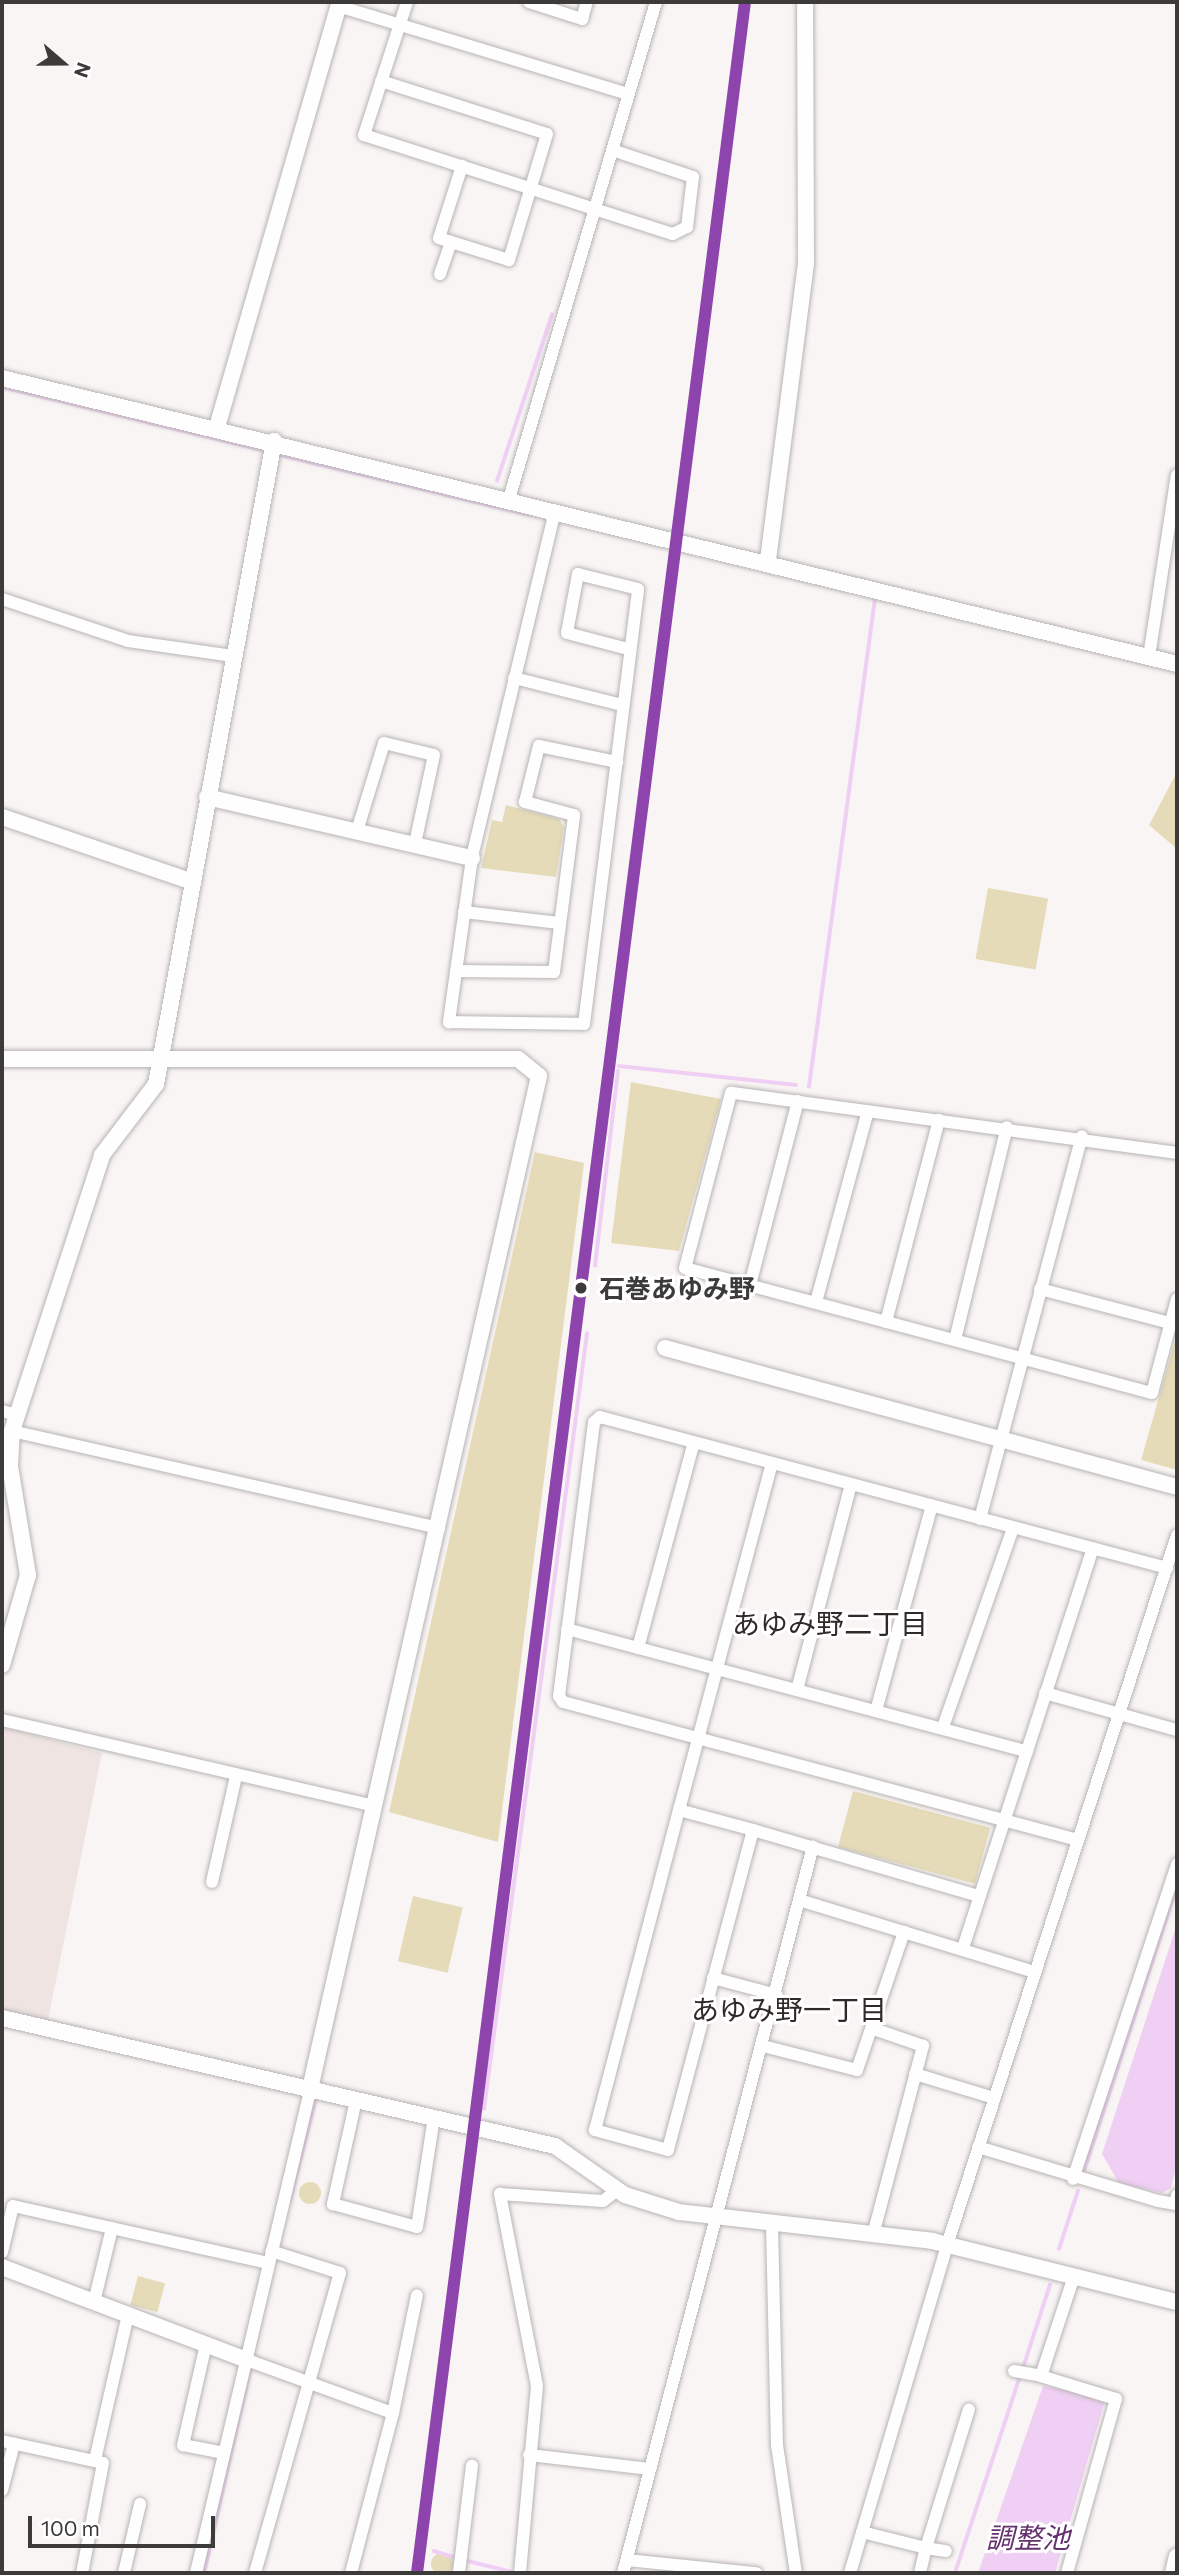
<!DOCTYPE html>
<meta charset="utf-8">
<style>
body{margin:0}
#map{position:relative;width:1179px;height:2575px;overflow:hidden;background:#faf5f5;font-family:Commissioner,"Noto Sans JP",sans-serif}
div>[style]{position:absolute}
.built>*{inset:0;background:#efe4e2}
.green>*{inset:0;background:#e5dbb8;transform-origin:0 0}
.round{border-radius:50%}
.water>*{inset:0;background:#efcff3}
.stream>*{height:3.5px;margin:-1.75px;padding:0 1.75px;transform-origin:1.75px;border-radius:1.75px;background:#efcff3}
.roads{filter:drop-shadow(0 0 2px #b7b4b4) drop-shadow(0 0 2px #b7b4b4)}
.street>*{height:12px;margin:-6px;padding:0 6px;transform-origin:6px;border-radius:6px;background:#fefefe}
.secondary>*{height:16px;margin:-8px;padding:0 8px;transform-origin:8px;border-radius:8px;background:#fefefe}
.rail-1>*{height:12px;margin:-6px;padding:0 6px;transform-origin:6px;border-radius:6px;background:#8e44ad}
.dots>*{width:19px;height:19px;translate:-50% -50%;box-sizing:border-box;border:4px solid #fff;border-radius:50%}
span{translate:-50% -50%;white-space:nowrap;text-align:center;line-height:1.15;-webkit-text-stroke:6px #fff;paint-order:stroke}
.stop-label{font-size:26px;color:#3d3a3a;font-weight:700}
.left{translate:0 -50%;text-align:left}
.neighbourhood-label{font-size:28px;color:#2f2928}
.water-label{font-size:28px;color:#64316e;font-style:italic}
.frame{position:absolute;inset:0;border:4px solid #3d3a3a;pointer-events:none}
.north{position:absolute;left:28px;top:28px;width:70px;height:70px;-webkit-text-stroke:5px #fff;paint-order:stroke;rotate:110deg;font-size:19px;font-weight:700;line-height:28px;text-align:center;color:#3d3a3a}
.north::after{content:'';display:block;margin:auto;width:24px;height:32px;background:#3d3a3a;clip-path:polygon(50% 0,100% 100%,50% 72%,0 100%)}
.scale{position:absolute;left:28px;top:2516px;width:187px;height:32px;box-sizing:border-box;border:4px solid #3d3a3a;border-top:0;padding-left:9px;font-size:21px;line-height:24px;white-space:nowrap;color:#3d3a3a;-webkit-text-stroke:5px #fff;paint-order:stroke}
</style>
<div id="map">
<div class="built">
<i style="clip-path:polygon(2px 1727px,102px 1753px,48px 2020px,2px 2009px)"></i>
</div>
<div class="green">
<i style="clip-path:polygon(1177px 772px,1177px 849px,1149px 825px)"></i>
<i style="clip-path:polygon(506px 805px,559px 819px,564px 827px,556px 877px,481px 868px,492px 820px,502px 822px)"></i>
<i style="left:988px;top:888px;width:61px;height:72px;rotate:10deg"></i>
<i style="clip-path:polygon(631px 1082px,721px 1099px,679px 1251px,611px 1243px)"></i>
<i style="clip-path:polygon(535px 1152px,584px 1163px,498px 1842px,389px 1812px)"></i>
<i style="clip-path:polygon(1177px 1334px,1177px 1470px,1141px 1460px)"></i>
<i style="left:853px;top:1791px;width:142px;height:58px;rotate:15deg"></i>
<i style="left:413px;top:1896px;width:51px;height:67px;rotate:13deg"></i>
<i class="round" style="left:299px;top:2182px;width:22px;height:22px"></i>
<i style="left:138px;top:2276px;width:28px;height:30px;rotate:15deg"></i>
<i class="round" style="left:431px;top:2553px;width:22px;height:22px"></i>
</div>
<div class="water">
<i style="clip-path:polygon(1177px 1924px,1177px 2164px,1171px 2188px,1162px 2193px,1119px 2183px,1102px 2154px)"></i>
<i style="clip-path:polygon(1043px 2386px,1106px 2397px,1055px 2573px,978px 2573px)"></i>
</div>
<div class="stream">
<i style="left:2px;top:387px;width:272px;rotate:13.6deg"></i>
<i style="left:276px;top:454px;width:262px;rotate:13.5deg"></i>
<i style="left:497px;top:481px;width:175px;rotate:-71.7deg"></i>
<i style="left:619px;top:1066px;width:178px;rotate:6.1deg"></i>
<i style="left:809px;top:1087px;width:495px;rotate:-82.3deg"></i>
<i style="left:595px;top:1266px;width:196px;rotate:-83.3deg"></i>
<i style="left:484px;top:2109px;width:782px;rotate:-82.43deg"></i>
<i style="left:1084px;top:2171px;width:299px;rotate:-71.9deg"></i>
<i style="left:290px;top:2201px;width:102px;rotate:-75.8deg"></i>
<i style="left:1059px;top:2249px;width:61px;rotate:-71.9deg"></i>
<i style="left:1023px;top:2368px;width:87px;rotate:-72deg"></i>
<i style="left:434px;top:2551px;width:24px;rotate:17deg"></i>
<i style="left:464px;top:2560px;width:54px;rotate:14deg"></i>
<i style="left:204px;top:2573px;width:212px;rotate:-77.2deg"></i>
<i style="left:955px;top:2573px;width:207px;rotate:-71.7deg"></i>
</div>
<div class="roads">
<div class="street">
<i style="left:407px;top:2px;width:140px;rotate:107.9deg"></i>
<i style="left:364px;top:135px;width:324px;rotate:17.8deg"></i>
<i style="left:673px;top:234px;width:16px;rotate:-27deg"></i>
<i style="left:687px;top:227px;width:50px;rotate:-83.2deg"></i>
<i style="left:693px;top:177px;width:85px;rotate:-161.6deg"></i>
<i style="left:529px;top:2px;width:56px;rotate:17.8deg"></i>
<i style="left:582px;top:19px;width:18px;rotate:-74deg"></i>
<i style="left:338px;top:6px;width:303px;rotate:16.9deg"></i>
<i style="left:381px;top:81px;width:174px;rotate:17.7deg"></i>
<i style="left:547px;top:134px;width:132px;rotate:106.8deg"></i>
<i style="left:509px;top:260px;width:73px;rotate:-162.6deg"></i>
<i style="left:439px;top:238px;width:76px;rotate:-72.3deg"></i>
<i style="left:440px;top:274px;width:34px;rotate:-71deg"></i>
<i style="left:509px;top:499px;width:518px;rotate:-73.52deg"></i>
<i style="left:555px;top:511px;width:357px;rotate:103.5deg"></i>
<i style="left:472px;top:858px;width:166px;rotate:98deg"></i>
<i style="left:449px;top:1022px;width:135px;rotate:0.8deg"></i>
<i style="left:584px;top:1024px;width:438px;rotate:-82.9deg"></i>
<i style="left:638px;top:589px;width:62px;rotate:-166deg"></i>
<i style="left:578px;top:574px;width:60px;rotate:100.6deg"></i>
<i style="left:567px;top:633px;width:63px;rotate:14.7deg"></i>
<i style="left:2px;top:599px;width:133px;rotate:18.4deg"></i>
<i style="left:128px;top:641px;width:106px;rotate:8.1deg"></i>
<i style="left:1149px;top:657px;width:184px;rotate:-81.3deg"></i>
<i style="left:514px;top:678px;width:111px;rotate:14deg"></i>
<i style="left:357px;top:831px;width:92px;rotate:-72.9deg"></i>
<i style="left:384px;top:743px;width:51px;rotate:13.5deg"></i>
<i style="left:434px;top:755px;width:91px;rotate:102.1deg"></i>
<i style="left:464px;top:912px;width:96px;rotate:6.6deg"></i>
<i style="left:456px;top:971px;width:98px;rotate:0.6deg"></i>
<i style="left:554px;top:972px;width:158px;rotate:-82.7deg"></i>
<i style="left:574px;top:815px;width:51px;rotate:-165.1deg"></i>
<i style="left:525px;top:802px;width:58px;rotate:-76deg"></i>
<i style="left:539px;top:746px;width:80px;rotate:11.6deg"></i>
<i style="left:1177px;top:1153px;width:450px;rotate:-172.3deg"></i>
<i style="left:731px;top:1093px;width:181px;rotate:104.7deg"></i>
<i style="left:685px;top:1268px;width:483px;rotate:15deg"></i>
<i style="left:1152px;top:1393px;width:97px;rotate:-75.1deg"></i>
<i style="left:750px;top:1285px;width:190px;rotate:-75.4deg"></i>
<i style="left:1040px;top:1289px;width:142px;rotate:14.7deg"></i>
<i style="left:816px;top:1302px;width:198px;rotate:-74.8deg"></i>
<i style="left:886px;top:1322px;width:209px;rotate:-75.3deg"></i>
<i style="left:955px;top:1340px;width:219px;rotate:-76.3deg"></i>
<i style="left:2px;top:1411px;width:16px;rotate:15deg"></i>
<i style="left:12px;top:1431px;width:438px;rotate:12.8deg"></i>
<i style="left:980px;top:1519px;width:396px;rotate:-75.1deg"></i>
<i style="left:567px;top:1629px;width:476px;rotate:14.9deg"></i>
<i style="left:638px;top:1648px;width:213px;rotate:-74.8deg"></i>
<i style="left:797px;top:1690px;width:213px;rotate:-75.3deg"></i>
<i style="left:1045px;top:1693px;width:137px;rotate:15.7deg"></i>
<i style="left:876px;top:1711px;width:213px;rotate:-74.8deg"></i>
<i style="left:2px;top:1720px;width:383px;rotate:13deg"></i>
<i style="left:943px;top:1727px;width:211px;rotate:-70.6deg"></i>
<i style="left:679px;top:1810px;width:77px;rotate:15.1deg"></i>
<i style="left:753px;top:1830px;width:331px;rotate:104.9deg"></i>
<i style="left:668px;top:2150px;width:76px;rotate:-164.7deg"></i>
<i style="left:595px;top:2130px;width:331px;rotate:-75.3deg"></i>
<i style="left:679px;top:1810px;width:359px;rotate:-75deg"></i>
<i style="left:753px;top:1830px;width:235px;rotate:16.3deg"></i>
<i style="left:1078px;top:1840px;width:533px;rotate:-165deg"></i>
<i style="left:563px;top:1702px;width:7px;rotate:-124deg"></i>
<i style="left:559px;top:1696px;width:276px;rotate:-82.7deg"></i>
<i style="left:594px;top:1422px;width:8px;rotate:-40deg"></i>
<i style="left:600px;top:1417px;width:587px;rotate:14.91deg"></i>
<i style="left:212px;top:1882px;width:109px;rotate:-77.2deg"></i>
<i style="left:799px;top:1900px;width:247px;rotate:17deg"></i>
<i style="left:963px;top:1948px;width:420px;rotate:-72deg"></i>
<i style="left:713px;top:1978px;width:66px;rotate:14.9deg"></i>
<i style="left:763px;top:2046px;width:97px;rotate:14.3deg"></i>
<i style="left:857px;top:2070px;width:146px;rotate:-71.2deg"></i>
<i style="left:915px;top:2074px;width:83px;rotate:16.9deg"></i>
<i style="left:356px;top:2100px;width:107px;rotate:102.5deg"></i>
<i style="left:333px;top:2204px;width:87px;rotate:15.3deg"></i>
<i style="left:417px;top:2227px;width:111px;rotate:-81.2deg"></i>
<i style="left:978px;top:2147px;width:188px;rotate:16.7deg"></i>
<i style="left:1158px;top:2201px;width:17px;rotate:10deg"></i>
<i style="left:1175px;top:2204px;width:9px;rotate:-77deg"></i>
<i style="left:1073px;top:2179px;width:332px;rotate:-71.7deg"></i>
<i style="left:772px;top:2225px;width:220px;rotate:88.7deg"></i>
<i style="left:777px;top:2445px;width:129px;rotate:81.6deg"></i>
<i style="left:873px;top:2235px;width:196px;rotate:-75.2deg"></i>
<i style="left:923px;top:2046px;width:52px;rotate:-160.9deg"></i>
<i style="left:2px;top:2252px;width:47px;rotate:-76.6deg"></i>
<i style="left:13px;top:2206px;width:262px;rotate:12.6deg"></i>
<i style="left:94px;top:2302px;width:76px;rotate:-76.3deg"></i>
<i style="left:206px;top:2344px;width:104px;rotate:102.8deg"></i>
<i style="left:183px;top:2445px;width:42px;rotate:11deg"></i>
<i style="left:247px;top:2360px;width:155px;rotate:20deg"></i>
<i style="left:393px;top:2413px;width:120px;rotate:-78.5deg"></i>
<i style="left:1014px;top:2371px;width:27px;rotate:10deg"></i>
<i style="left:2px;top:2441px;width:103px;rotate:12.3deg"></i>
<i style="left:103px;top:2463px;width:112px;rotate:100.8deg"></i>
<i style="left:529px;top:2455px;width:122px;rotate:6.6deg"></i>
<i style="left:95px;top:2460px;width:149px;rotate:-77.2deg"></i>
<i style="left:2px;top:2490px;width:48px;rotate:-75.4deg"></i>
<i style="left:862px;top:2532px;width:66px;rotate:14deg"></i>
<i style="left:926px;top:2548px;width:145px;rotate:-72.8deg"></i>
<i style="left:627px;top:2560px;width:130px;rotate:5.8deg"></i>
<i style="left:124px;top:2573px;width:71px;rotate:-76.9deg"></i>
<i style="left:196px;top:2573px;width:497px;rotate:-76.7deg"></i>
<i style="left:255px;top:2573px;width:312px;rotate:-74.2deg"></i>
<i style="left:340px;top:2273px;width:72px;rotate:-162.3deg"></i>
<i style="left:351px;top:2573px;width:165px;rotate:-75.3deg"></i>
<i style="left:459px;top:2573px;width:108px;rotate:-83.1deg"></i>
<i style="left:520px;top:2573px;width:188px;rotate:-84.8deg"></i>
<i style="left:537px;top:2386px;width:196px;rotate:-100.9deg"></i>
<i style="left:500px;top:2194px;width:103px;rotate:3.9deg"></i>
<i style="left:603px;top:2201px;width:18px;rotate:-38deg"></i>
<i style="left:623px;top:2573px;width:751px;rotate:-75.35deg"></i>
<i style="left:850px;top:2573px;width:342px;rotate:-73.5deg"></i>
<i style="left:947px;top:2245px;width:746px;rotate:-72.05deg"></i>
<i style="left:920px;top:2573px;width:26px;rotate:-77deg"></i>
<i style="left:926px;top:2548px;width:20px;rotate:9deg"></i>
<i style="left:1067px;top:2573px;width:181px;rotate:-74.3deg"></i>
<i style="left:1116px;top:2399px;width:78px;rotate:-163deg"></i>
<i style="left:1041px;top:2376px;width:105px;rotate:-71.7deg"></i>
</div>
<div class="secondary">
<i style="left:2px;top:378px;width:1209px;rotate:13.68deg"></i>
<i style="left:217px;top:427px;width:442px;rotate:-73.9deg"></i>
<i style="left:768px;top:560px;width:299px;rotate:-82.7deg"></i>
<i style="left:806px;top:263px;width:261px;rotate:-90.2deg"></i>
<i style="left:207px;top:797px;width:272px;rotate:13deg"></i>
<i style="left:2px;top:817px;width:202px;rotate:18.8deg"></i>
<i style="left:2px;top:1059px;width:516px"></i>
<i style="left:518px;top:1059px;width:27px;rotate:39deg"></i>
<i style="left:539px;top:1076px;width:1039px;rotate:102.74deg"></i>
<i style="left:665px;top:1348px;width:531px;rotate:15.19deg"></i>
<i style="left:2px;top:1665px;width:94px;rotate:-73.9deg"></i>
<i style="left:28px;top:1575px;width:110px;rotate:-99.4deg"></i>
<i style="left:10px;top:1466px;width:35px;rotate:-87deg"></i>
<i style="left:12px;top:1431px;width:290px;rotate:-71.9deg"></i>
<i style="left:102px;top:1155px;width:89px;rotate:-52.7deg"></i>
<i style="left:156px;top:1084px;width:654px;rotate:-79.6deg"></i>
<i style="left:2px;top:2018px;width:568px;rotate:13.03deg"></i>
<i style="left:555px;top:2146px;width:85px;rotate:35deg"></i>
<i style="left:625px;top:2195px;width:57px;rotate:17.5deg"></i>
<i style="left:679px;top:2212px;width:255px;rotate:6.5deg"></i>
<i style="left:932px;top:2241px;width:252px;rotate:14deg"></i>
<i style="left:2px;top:2267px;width:262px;rotate:20.8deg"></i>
<i style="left:1173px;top:2573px;width:17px;rotate:-77deg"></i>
</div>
</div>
<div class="rail-1">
<i style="left:417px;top:2573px;width:2592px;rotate:-82.73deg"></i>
</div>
<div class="dots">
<i style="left:581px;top:1288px;background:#3d3a3a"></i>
</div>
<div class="stop-label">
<span class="left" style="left:599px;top:1288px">石巻あゆみ野</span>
</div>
<div class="neighbourhood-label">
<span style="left:830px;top:1623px">あゆみ野二丁目</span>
<span style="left:789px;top:2009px">あゆみ野一丁目</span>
</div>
<div class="water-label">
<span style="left:1028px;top:2537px">調整池</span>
</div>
<div class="frame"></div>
<div class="north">N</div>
<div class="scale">100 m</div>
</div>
